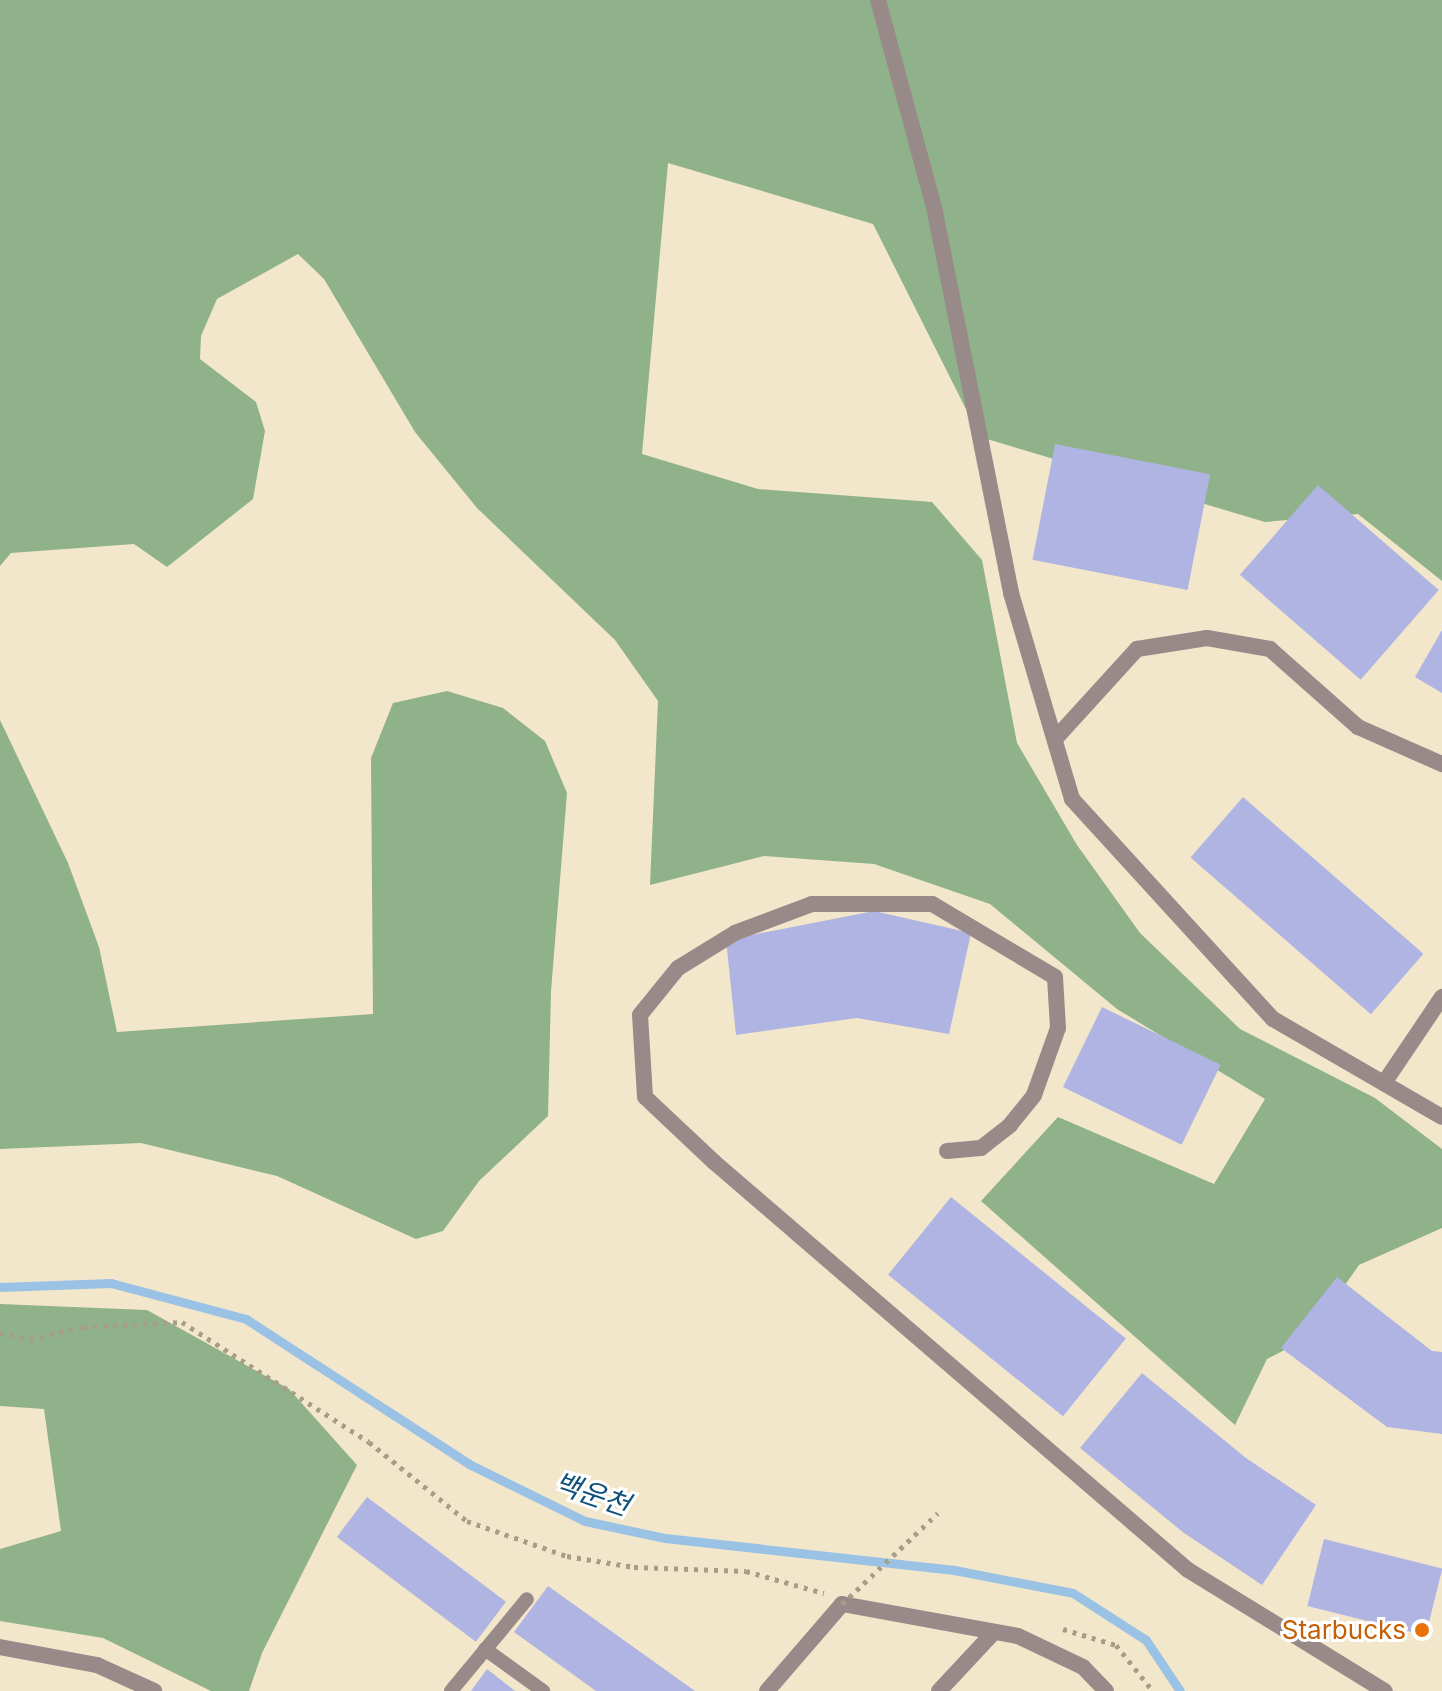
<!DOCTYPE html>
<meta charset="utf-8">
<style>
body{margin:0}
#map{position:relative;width:1442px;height:1691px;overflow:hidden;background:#f2e7cb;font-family:Inter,"Noto Sans KR",sans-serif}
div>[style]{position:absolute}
.forest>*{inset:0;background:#90b28b}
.stream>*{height:9px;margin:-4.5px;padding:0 4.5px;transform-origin:4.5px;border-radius:4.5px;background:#99c2e5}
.building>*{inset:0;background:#afb4e2;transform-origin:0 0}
.path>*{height:5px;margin-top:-2.5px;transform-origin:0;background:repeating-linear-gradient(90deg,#a69e89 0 4px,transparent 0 10px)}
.service>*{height:14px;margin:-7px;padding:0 7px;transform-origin:7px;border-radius:7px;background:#998a8a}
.minor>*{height:16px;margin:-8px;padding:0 8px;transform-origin:8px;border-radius:8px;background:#998a8a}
.path-bridge>*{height:5px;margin-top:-2.5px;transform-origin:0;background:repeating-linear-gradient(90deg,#a69e89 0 4px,transparent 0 10px)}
.dots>*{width:22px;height:22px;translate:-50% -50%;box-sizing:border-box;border:4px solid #fff;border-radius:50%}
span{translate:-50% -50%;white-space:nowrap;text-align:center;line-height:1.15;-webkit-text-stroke:6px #fff;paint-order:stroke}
.food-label{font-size:26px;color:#c56008}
.right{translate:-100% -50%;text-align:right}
.water-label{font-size:28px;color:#0f507c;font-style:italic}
</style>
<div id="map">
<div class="forest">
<i style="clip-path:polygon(0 0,1442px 0,1442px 581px,1358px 514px,1265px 522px,980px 437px,873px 224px,668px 163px,642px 454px,758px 489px,932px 502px,982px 560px,1017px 743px,1077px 845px,1140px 933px,1240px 1029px,1375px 1098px,1442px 1149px,1442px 1228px,1359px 1265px,1308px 1338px,1267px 1359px,1235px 1425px,981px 1201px,1058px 1117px,1214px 1184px,1265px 1099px,1117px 1009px,990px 904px,874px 864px,764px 856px,650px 885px,658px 701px,615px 640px,477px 508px,415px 432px,324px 279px,298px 254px,217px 299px,201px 336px,200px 359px,256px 402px,265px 431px,253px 499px,167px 567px,134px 544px,11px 553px,0 566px)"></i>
<i style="clip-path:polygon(447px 691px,503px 708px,545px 741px,567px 793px,551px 991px,548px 1116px,479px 1181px,443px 1231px,416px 1239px,277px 1176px,141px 1143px,0 1149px,0 720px,68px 863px,99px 947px,117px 1032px,373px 1014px,371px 758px,393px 703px)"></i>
<i style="clip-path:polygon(0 1304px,147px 1310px,289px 1389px,357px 1465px,262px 1653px,249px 1691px,211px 1691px,103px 1638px,0 1621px,0 1549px,61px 1531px,44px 1409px,0 1406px)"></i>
</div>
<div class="stream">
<i style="left:0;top:1287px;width:111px;rotate:-2.1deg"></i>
<i style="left:111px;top:1283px;width:140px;rotate:14.9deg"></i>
<i style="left:246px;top:1319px;width:266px;rotate:33deg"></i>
<i style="left:469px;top:1464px;width:129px;rotate:26.2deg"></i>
<i style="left:585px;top:1521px;width:82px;rotate:12deg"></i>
<i style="left:665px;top:1538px;width:291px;rotate:6.3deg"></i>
<i style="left:954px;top:1570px;width:121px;rotate:10.9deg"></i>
<i style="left:1073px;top:1593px;width:87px;rotate:32.8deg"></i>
<i style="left:1146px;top:1640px;width:61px;rotate:56.3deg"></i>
</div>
<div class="building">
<i style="left:1055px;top:444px;width:158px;height:118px;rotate:11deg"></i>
<i style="left:1318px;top:485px;width:160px;height:119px;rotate:41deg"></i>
<i style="clip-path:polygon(1442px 630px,1442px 693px,1415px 677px)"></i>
<i style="left:1243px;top:797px;width:239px;height:80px;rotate:41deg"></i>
<i style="clip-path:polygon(874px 911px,971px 933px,949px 1034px,857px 1018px,736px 1035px,726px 940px)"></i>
<i style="left:1102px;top:1007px;width:132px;height:89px;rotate:26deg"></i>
<i style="left:951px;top:1197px;width:225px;height:100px;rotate:39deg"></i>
<i style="clip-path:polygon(1337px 1277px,1432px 1351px,1442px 1352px,1442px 1434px,1387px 1427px,1281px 1348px)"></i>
<i style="clip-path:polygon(1142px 1373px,1246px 1458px,1316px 1505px,1262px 1585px,1184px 1533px,1080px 1448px)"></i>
<i style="left:367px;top:1497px;width:174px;height:50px;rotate:37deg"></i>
<i style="left:1324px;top:1539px;width:122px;height:69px;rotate:14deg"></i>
<i style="clip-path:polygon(548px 1586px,695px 1691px,596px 1691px,514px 1632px)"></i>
<i style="clip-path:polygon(487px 1669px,515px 1691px,471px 1691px)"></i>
</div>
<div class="path">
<i style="left:0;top:1333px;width:31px;rotate:11deg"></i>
<i style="left:30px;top:1339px;width:54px;rotate:-12.8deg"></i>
<i style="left:83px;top:1327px;width:99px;rotate:-2.9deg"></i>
<i style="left:182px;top:1322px;width:222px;rotate:32.7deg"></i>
<i style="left:369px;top:1442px;width:126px;rotate:38.9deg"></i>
<i style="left:467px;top:1521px;width:106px;rotate:19.3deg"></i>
<i style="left:567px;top:1556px;width:68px;rotate:9.3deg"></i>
<i style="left:634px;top:1567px;width:112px;rotate:2deg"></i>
<i style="left:746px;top:1571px;width:81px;rotate:15.8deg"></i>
<i style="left:1063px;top:1629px;width:55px;rotate:16.8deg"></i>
<i style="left:1116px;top:1645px;width:59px;rotate:51.2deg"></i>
</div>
<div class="service">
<i style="left:485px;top:1649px;width:72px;rotate:35.9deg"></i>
<i style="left:451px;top:1691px;width:119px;rotate:-50.4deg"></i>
</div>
<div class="minor">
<i style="left:878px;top:0;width:214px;rotate:74.9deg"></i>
<i style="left:934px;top:207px;width:394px;rotate:78.7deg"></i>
<i style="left:1011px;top:593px;width:215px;rotate:73.5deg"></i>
<i style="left:1072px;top:799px;width:298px;rotate:47.6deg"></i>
<i style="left:1273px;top:1019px;width:195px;rotate:30.1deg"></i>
<i style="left:1055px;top:739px;width:122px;rotate:-47.7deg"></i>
<i style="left:1137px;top:649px;width:71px;rotate:-8.9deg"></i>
<i style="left:1207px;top:638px;width:64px;rotate:9.9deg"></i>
<i style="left:1270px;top:649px;width:118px;rotate:41.6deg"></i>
<i style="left:1358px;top:727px;width:92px;rotate:23.8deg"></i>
<i style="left:1384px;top:1083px;width:104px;rotate:-56deg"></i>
<i style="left:947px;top:1151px;width:34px;rotate:-5deg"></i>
<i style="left:981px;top:1148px;width:37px;rotate:-38deg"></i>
<i style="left:1010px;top:1125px;width:38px;rotate:-51deg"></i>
<i style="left:1034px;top:1095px;width:71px;rotate:-70.3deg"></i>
<i style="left:1058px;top:1028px;width:51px;rotate:-93.4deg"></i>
<i style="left:1055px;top:977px;width:143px;rotate:-149.3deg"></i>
<i style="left:932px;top:904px;width:120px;rotate:180deg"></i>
<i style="left:812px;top:904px;width:82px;rotate:159.4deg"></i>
<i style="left:735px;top:933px;width:67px;rotate:148.4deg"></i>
<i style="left:678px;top:968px;width:60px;rotate:129deg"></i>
<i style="left:640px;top:1015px;width:82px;rotate:86.5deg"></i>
<i style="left:645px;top:1097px;width:95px;rotate:43.3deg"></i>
<i style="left:714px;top:1162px;width:625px;rotate:40.72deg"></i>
<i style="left:1188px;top:1570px;width:231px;rotate:31.6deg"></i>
<i style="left:0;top:1647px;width:99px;rotate:10.5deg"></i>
<i style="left:97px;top:1665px;width:63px;rotate:24.5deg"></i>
<i style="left:767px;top:1691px;width:115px;rotate:-49.2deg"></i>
<i style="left:842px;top:1604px;width:179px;rotate:10.3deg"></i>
<i style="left:1018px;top:1636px;width:72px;rotate:25.5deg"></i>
<i style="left:1083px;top:1667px;width:33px;rotate:46deg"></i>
<i style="left:939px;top:1691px;width:79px;rotate:-47deg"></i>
</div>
<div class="path-bridge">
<i style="left:842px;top:1604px;width:132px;rotate:-43.5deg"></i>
</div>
<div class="dots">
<i style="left:1422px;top:1630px;background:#e8710a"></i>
</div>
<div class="food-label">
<span class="right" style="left:1406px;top:1630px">Starbucks</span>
</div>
<div class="water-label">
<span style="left:592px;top:1494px;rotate:19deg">백운천</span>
</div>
</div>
